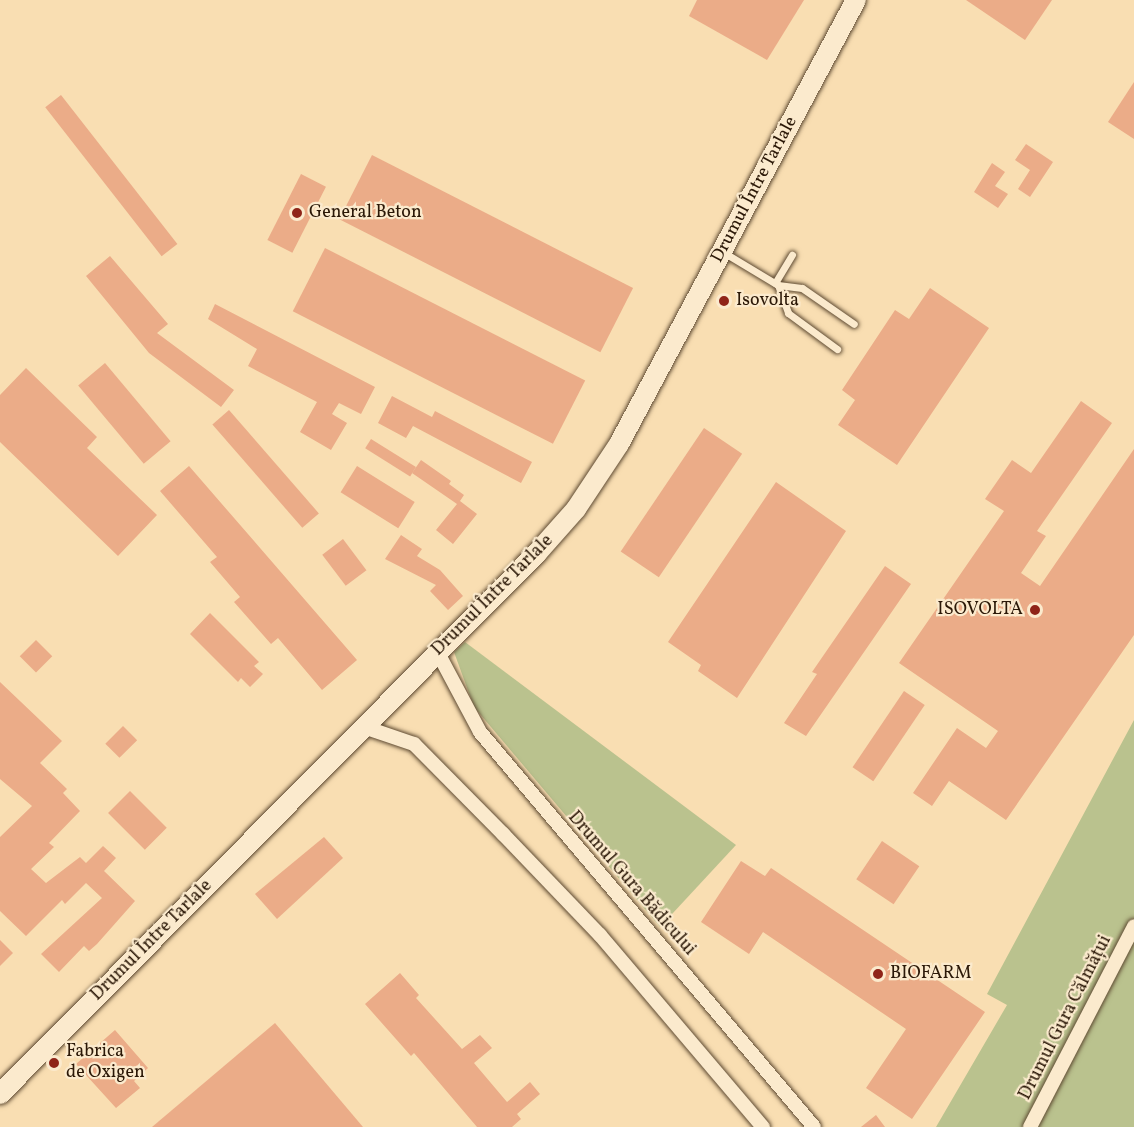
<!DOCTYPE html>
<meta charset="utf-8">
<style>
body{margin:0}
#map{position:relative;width:1134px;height:1127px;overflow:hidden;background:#f9deb2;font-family:Vollkorn,serif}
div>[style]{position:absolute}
.green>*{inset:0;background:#bac28e}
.building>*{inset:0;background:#ebac88;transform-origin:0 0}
.roads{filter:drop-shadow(0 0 2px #5e4a32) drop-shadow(0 0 2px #5e4a32)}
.service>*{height:7px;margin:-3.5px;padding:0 3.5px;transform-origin:3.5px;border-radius:3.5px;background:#fbeacd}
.minor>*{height:14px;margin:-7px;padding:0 7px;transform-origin:7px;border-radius:7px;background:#fbeacd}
.secondary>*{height:20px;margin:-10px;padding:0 10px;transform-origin:10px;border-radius:10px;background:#fbeacd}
.dots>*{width:16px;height:16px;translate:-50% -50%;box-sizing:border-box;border:3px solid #fbeacd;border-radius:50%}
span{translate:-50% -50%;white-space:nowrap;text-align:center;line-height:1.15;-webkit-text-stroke:4.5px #fbeacd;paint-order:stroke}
.street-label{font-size:18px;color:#2b1807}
.poi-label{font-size:18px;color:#2b1807}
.left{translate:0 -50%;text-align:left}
.right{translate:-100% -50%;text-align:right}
</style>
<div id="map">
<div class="green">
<i style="clip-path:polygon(465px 642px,736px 845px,660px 927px,474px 707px,454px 652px)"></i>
<i style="clip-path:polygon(1134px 720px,1134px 1127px,936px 1127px,1007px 1005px,987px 994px)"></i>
</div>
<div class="building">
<i style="clip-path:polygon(697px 0,804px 0,767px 60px,689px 16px)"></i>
<i style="clip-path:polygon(966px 0,1052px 0,1025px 40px)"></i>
<i style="clip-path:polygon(1134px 82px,1134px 139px,1108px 122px)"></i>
<i style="left:61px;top:95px;width:189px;height:20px;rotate:52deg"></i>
<i style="clip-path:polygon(1026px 144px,1053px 162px,1030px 197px,1018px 189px,1030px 170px,1015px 160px)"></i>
<i style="left:372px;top:155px;width:293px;height:72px;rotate:27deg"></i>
<i style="clip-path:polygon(992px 163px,1005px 172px,995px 186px,1008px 194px,998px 208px,974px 192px)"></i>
<i style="left:301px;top:174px;width:28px;height:74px;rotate:27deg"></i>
<i style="left:325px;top:248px;width:292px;height:71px;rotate:27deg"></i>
<i style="clip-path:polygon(110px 256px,168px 324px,157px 333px,234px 390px,221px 407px,149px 353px,86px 276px)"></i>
<i style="clip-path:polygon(930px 288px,989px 328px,897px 465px,838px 425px,855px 400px,842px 390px,895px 310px,909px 319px)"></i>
<i style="clip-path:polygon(215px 304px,375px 387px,361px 414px,339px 403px,332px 414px,347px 423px,331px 450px,300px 432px,317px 402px,248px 366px,257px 349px,208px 319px)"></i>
<i style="left:105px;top:363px;width:102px;height:35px;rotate:50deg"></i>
<i style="clip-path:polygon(26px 368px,97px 437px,87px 448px,157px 515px,118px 556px,0 442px,0 395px)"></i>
<i style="clip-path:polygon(392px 396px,432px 417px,435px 411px,532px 462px,521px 483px,413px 426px,406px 438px,378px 423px)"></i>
<i style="clip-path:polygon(1081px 401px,1112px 423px,1037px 531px,1046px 536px,1021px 573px,1040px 586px,1134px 449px,1134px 635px,1006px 820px,949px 781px,932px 806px,913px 793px,957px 728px,986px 748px,998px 731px,899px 663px,1004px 511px,985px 499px,1012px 460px,1031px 473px)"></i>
<i style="left:229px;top:410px;width:137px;height:22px;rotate:49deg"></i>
<i style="left:704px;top:428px;width:46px;height:149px;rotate:34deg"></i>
<i style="left:371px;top:439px;width:53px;height:11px;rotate:32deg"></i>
<i style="clip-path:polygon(421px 460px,451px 481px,449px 484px,464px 495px,460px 501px,477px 514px,453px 544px,436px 530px,457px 504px,412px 473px)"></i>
<i style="clip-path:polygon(189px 466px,357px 660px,322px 690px,278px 638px,271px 644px,234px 602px,240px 597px,210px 562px,217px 557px,160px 491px)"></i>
<i style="left:357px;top:466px;width:68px;height:31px;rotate:32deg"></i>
<i style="clip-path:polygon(776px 482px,846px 531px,737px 698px,698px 671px,701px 665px,668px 642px)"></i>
<i style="clip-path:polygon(401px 535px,422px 549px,417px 556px,440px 570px,463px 596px,448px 610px,430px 591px,436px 585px,385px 559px)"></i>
<i style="left:343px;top:539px;width:39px;height:26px;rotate:53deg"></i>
<i style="clip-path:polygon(885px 566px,911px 584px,806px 736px,784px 723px,817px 674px,812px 672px)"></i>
<i style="clip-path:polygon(210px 613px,259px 662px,254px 666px,263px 674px,250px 687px,241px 678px,238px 682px,190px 634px)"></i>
<i style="left:36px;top:640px;width:23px;height:23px;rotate:45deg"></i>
<i style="clip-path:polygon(0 682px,62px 741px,40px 763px,67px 789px,63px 793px,80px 811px,49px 843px,54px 847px,31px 869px,46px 883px,80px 857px,86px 863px,103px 846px,116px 858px,104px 871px,135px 901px,97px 944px,89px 951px,84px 946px,59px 972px,41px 954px,102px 898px,86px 883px,65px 904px,62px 900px,26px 936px,0 911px,0 837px,32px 806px,0 779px)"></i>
<i style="left:904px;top:691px;width:25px;height:92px;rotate:34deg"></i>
<i style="left:123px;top:726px;width:20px;height:25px;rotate:45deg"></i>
<i style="left:130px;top:791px;width:52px;height:31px;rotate:45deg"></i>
<i style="clip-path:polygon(324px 837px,343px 858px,277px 919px,255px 894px)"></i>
<i style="left:882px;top:841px;width:45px;height:46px;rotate:34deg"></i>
<i style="clip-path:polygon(741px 861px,765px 876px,771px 868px,985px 1012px,912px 1119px,866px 1088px,906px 1029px,763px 932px,749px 954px,701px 922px)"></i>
<i style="clip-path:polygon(0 940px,13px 953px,0 966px)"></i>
<i style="clip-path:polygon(400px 973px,419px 995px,416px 998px,462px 1049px,480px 1035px,492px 1048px,474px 1063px,507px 1102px,530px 1082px,540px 1094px,517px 1114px,521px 1119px,512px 1127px,477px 1127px,414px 1053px,411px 1056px,365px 1004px)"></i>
<i style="clip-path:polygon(275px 1023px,363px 1127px,152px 1127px)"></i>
<i style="clip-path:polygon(115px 1030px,148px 1068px,134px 1081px,140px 1088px,116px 1108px,76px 1064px)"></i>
<i style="clip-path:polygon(876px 1115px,885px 1127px,861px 1127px)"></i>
</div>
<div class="roads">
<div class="service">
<i style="left:723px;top:252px;width:64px;rotate:31deg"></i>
<i style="left:778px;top:285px;width:24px;rotate:7deg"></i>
<i style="left:802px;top:288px;width:63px;rotate:34.7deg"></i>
<i style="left:775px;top:283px;width:33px;rotate:-59deg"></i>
<i style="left:778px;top:285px;width:30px;rotate:70deg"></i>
<i style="left:788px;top:313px;width:61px;rotate:36.3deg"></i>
</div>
<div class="minor">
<i style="left:438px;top:653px;width:89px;rotate:62deg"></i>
<i style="left:480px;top:732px;width:517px;rotate:49.78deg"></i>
<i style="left:364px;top:727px;width:53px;rotate:18.8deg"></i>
<i style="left:414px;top:744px;width:127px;rotate:45.3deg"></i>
<i style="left:503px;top:834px;width:140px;rotate:46.2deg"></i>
<i style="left:600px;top:935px;width:252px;rotate:49.7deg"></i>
<i style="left:1030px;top:1127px;width:226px;rotate:-62.6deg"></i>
</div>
<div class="secondary">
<i style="left:0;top:1094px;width:762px;rotate:-45.21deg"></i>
<i style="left:537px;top:553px;width:59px;rotate:-48.4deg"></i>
<i style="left:576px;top:509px;width:78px;rotate:-56.5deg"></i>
<i style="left:619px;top:444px;width:503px;rotate:-61.91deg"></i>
</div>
</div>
<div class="dots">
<i style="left:297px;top:213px;background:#8f2418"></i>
<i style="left:724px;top:301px;background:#8f2418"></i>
<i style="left:1035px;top:610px;background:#8f2418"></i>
<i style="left:878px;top:974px;background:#8f2418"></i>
<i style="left:54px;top:1063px;background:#8f2418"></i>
</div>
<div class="street-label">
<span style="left:755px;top:190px;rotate:-62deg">Drumul Între Tarlale</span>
<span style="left:493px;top:596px;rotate:-45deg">Drumul Între Tarlale</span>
<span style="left:631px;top:884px;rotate:49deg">Drumul Gura Bădicului</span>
<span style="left:152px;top:941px;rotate:-45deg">Drumul Între Tarlale</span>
<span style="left:1066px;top:1018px;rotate:-63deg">Drumul Gura Călmățui</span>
</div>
<div class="poi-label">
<span class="left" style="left:309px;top:213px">General Beton</span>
<span class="left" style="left:736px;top:301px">Isovolta</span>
<span class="right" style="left:1023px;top:610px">ISOVOLTA</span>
<span class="left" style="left:890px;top:974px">BIOFARM</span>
<span class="left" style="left:66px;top:1063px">Fabrica<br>de Oxigen</span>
</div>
</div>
